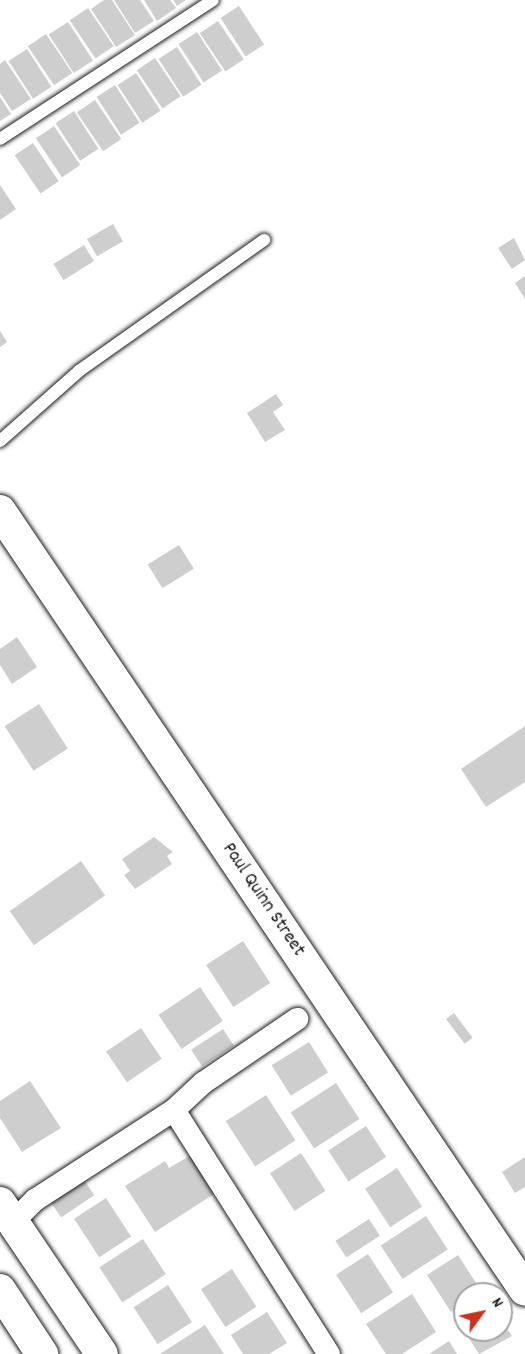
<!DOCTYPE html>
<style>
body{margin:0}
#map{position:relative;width:525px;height:1354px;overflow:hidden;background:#fff;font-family:Dekko,sans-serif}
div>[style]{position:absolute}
.building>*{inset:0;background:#cecece;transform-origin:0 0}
.roads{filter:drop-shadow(0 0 2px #1c1c1c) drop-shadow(0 0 2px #1c1c1c)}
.lane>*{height:12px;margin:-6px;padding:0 6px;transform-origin:6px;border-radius:6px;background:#fff}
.street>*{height:22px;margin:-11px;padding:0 11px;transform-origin:11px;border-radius:11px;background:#fff}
.secondary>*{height:32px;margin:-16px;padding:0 16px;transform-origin:16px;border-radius:16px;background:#fff}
span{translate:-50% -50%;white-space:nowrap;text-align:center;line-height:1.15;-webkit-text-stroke:5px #fff;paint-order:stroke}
.street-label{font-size:20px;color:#1c1c1c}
.north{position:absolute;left:453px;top:1282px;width:60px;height:60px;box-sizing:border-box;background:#fff;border:2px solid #a4a4a4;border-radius:50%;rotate:57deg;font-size:16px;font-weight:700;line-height:24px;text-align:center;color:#1c1c1c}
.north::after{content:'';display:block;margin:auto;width:21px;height:27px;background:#c8321e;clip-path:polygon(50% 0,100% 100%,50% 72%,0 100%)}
</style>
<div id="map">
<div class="building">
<i style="clip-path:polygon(104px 0,112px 0,135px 35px,116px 47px,91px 9px)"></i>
<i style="clip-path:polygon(114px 0,140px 0,154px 21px,135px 33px)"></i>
<i style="clip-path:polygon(144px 0,170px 0,176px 8px,157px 21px)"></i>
<i style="clip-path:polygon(173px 0,186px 0,177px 6px)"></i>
<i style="left:239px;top:6px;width:46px;height:22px;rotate:57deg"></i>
<i style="left:88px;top:8px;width:46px;height:22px;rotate:56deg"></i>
<i style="left:218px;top:21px;width:46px;height:22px;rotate:56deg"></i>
<i style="left:68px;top:22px;width:46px;height:23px;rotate:57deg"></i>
<i style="left:197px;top:32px;width:46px;height:22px;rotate:57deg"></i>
<i style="left:46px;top:34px;width:47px;height:22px;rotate:56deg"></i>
<i style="left:177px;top:47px;width:45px;height:22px;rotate:57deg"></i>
<i style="left:27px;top:49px;width:45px;height:22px;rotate:57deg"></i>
<i style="left:155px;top:58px;width:46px;height:22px;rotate:56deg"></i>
<i style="clip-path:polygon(5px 60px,31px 99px,12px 111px,0 93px,0 64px)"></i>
<i style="left:136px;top:73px;width:45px;height:22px;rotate:57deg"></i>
<i style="left:115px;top:85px;width:45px;height:22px;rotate:57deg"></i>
<i style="clip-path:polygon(0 97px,11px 114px,0 121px)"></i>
<i style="left:95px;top:100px;width:47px;height:22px;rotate:56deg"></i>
<i style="left:74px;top:111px;width:45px;height:22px;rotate:57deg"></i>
<i style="left:54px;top:126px;width:47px;height:22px;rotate:56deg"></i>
<i style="left:33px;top:143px;width:46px;height:22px;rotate:56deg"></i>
<i style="clip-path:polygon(0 185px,16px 209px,0 220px)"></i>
<i style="left:113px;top:224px;width:20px;height:30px;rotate:60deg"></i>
<i style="clip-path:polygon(514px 238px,525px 260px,512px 269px,498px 248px)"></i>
<i style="left:84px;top:245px;width:19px;height:36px;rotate:58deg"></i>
<i style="clip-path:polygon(525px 276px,525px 299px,515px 283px)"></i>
<i style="clip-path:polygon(0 331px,7px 342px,0 347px)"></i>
<i style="clip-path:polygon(276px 394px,283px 405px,273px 412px,285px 430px,265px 442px,247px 413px)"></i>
<i style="left:179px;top:545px;width:28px;height:37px;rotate:58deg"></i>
<i style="clip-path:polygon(17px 637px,37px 667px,12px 684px,0 665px,0 649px)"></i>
<i style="left:39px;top:704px;width:53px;height:41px;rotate:57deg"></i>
<i style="clip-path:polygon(525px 726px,525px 782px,486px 807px,461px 769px)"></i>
<i style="clip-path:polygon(154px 837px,173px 852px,167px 856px,172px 864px,135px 889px,124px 875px,130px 871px,122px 859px)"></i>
<i style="left:81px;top:861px;width:42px;height:87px;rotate:55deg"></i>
<i style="left:243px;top:941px;width:50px;height:44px;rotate:57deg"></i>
<i style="left:200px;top:987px;width:41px;height:50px;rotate:56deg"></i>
<i style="left:454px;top:1013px;width:31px;height:10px;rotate:53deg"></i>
<i style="left:141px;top:1028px;width:37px;height:42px;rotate:56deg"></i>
<i style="left:223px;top:1029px;width:20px;height:38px;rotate:57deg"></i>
<i style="left:309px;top:1042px;width:36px;height:44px;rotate:58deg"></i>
<i style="clip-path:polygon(30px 1081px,61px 1128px,22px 1152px,0 1118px,0 1101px)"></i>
<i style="left:336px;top:1083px;width:43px;height:54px;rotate:57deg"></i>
<i style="left:266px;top:1095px;width:54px;height:48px;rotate:57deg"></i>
<i style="left:366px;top:1126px;width:37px;height:45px;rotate:57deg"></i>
<i style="left:301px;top:1153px;width:45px;height:37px;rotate:57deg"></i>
<i style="clip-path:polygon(193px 1154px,217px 1192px,155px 1232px,125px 1186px,165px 1161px,169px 1168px)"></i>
<i style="clip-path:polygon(525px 1157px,525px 1187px,515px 1193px,502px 1172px)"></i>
<i style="left:397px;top:1168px;width:46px;height:38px;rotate:57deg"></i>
<i style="left:82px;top:1177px;width:22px;height:40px;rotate:56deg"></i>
<i style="left:106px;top:1198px;width:46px;height:38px;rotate:57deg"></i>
<i style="left:426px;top:1216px;width:40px;height:54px;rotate:57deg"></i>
<i style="left:369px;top:1219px;width:20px;height:40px;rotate:57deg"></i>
<i style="left:143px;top:1239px;width:42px;height:52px;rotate:57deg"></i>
<i style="left:368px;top:1254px;width:46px;height:38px;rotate:57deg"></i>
<i style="clip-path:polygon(458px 1255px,482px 1292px,465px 1294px,465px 1303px,451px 1312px,427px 1275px)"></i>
<i style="left:232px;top:1269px;width:45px;height:37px;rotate:57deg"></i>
<i style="left:168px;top:1285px;width:44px;height:41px;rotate:57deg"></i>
<i style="clip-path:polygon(412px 1294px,436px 1332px,402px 1354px,386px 1354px,366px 1324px)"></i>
<i style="clip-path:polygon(267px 1312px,287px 1343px,269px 1354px,243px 1354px,231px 1335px)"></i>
<i style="clip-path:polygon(465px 1312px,465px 1330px,501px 1330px,501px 1319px,512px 1336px,479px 1354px,456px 1318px)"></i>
<i style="clip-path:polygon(205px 1325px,224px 1354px,160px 1354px)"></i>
<i style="clip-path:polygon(449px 1341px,457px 1354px,429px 1354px)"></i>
</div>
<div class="roads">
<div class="lane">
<i style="left:0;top:139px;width:254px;rotate:-33.1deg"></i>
<i style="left:0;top:441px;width:106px;rotate:-41.5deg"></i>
<i style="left:79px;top:371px;width:227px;rotate:-35.3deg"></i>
</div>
<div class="street">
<i style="left:174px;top:1110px;width:40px;rotate:-43deg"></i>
<i style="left:203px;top:1083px;width:114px;rotate:-34.2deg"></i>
<i style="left:13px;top:1222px;width:31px;rotate:-45deg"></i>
<i style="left:35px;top:1200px;width:166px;rotate:-32.9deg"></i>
<i style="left:174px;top:1110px;width:289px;rotate:57.6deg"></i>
</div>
<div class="secondary">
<i style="left:0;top:511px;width:939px;rotate:56.02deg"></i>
<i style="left:0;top:1203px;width:182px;rotate:56deg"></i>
<i style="left:0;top:1290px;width:77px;rotate:56.7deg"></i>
</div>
</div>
<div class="street-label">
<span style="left:263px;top:900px;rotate:56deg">Paul Quinn Street</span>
</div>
<div class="north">N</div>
</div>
